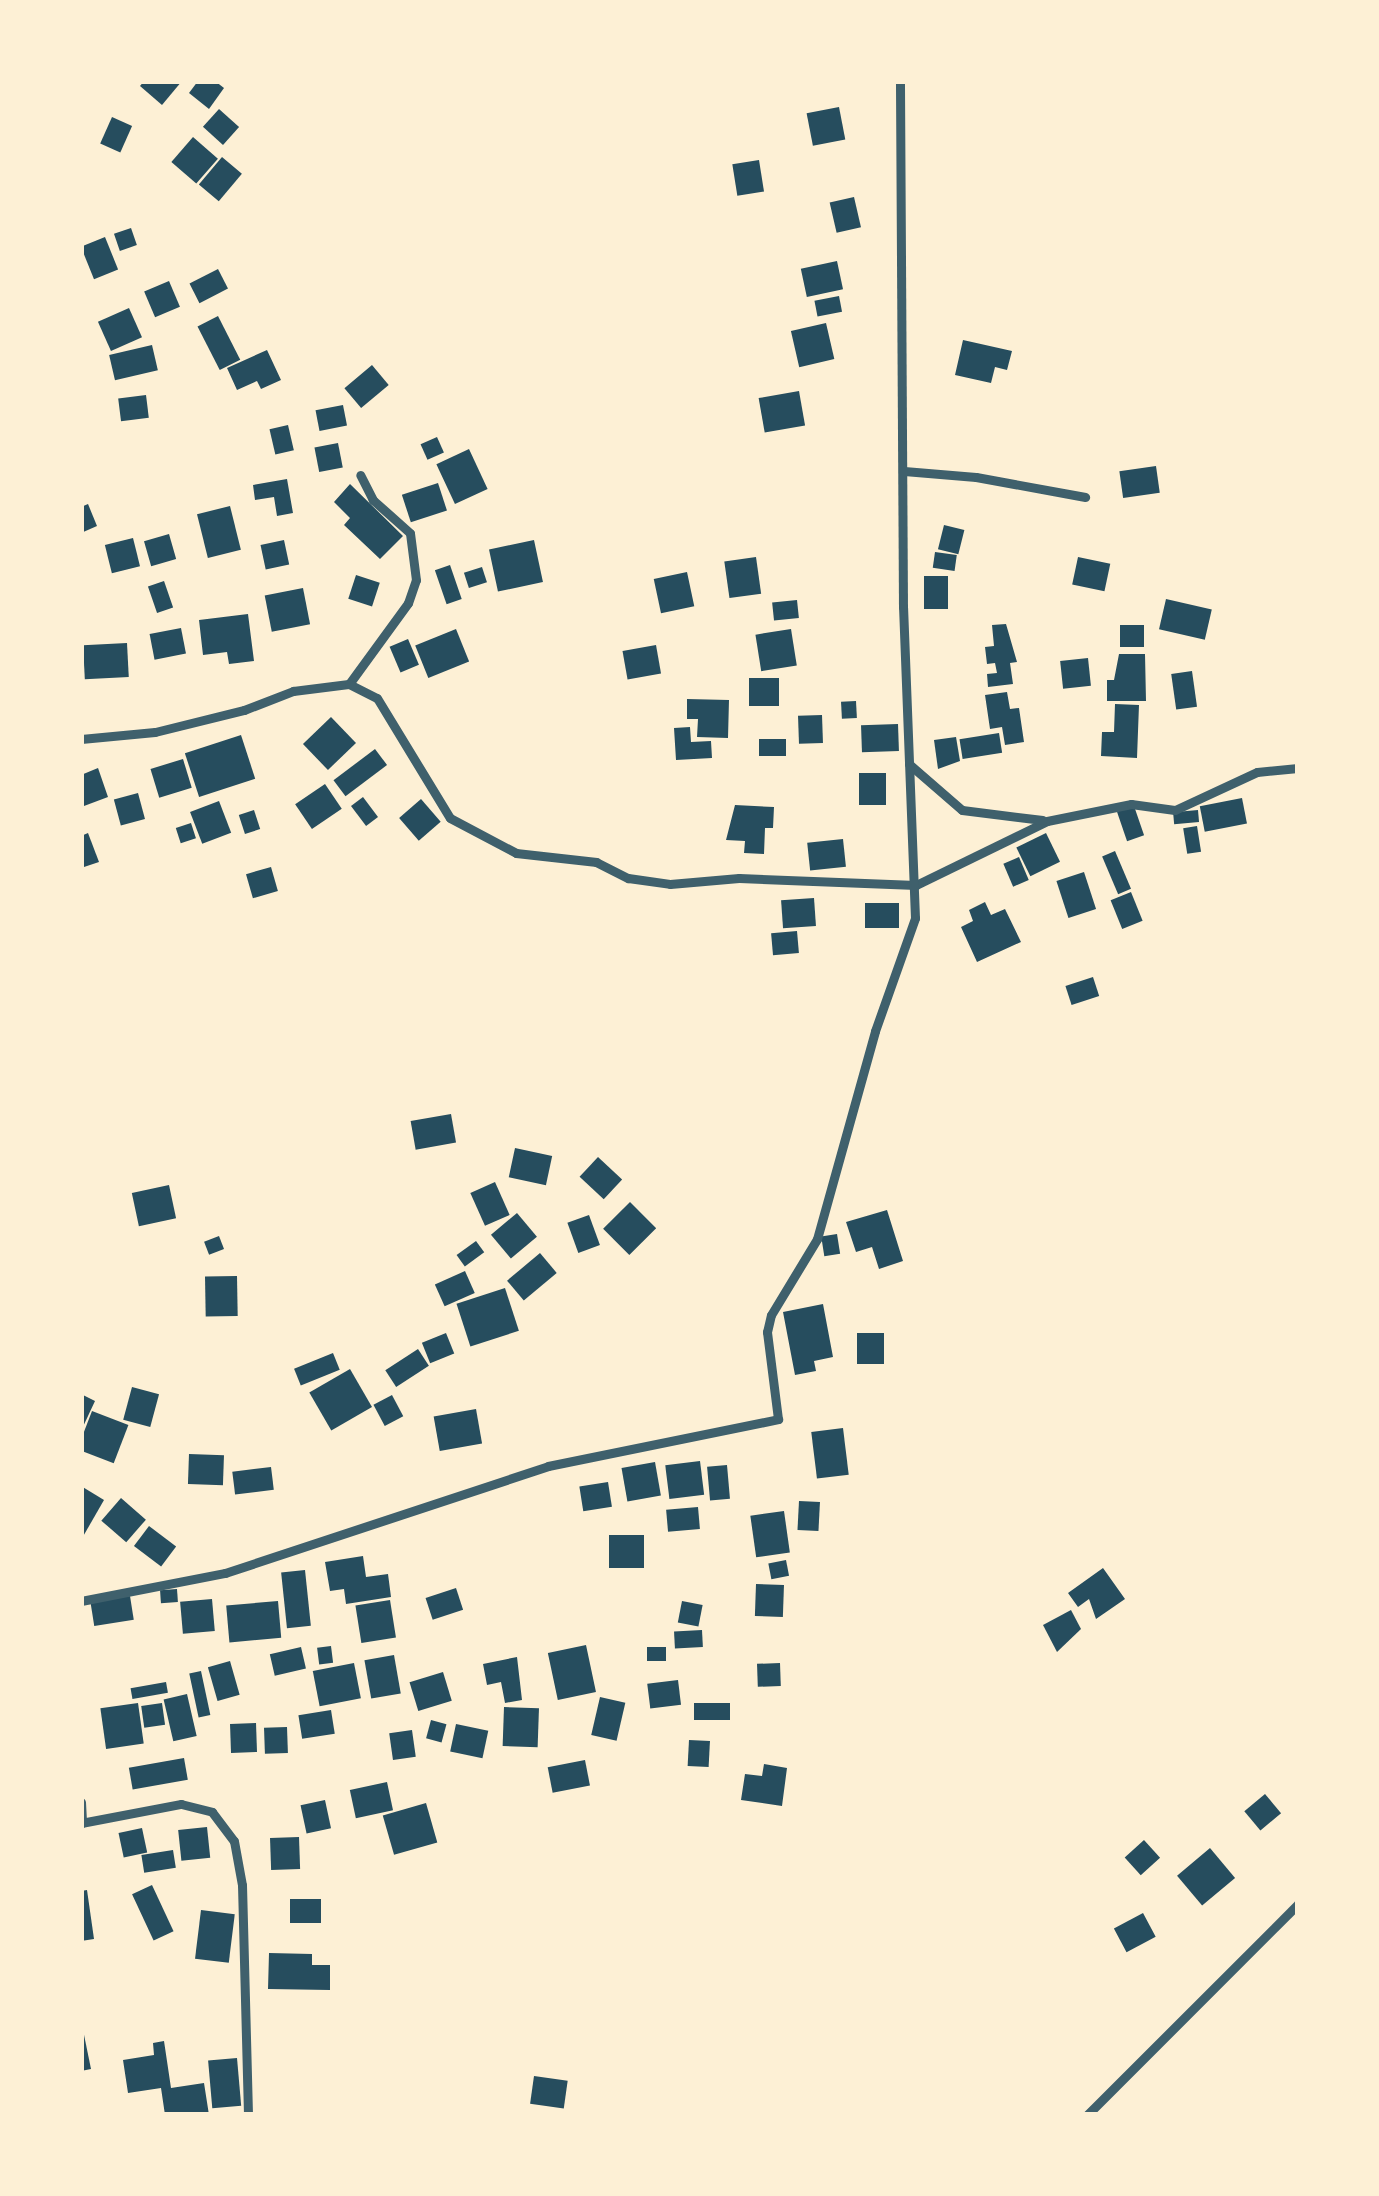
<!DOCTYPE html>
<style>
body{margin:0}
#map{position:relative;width:1379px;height:2196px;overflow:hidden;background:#fdf0d5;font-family:Overpass,sans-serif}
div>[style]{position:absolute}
.building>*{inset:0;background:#264d5e;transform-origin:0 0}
.minor>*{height:9px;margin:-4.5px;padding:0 4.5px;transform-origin:4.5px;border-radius:4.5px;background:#3f606c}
span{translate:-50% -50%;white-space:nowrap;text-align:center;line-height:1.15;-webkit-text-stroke:10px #fdf0d5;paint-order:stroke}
.frame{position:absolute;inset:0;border:84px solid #fdf0d5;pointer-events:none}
</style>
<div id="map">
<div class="building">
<i style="clip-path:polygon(144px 81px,182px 81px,162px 105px,140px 86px)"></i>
<i style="clip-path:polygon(198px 81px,215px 81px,224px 88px,209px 109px,189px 93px)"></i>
<i style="left:839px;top:107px;width:33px;height:33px;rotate:79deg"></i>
<i style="left:219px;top:109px;width:27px;height:24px;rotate:42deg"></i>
<i style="left:112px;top:117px;width:22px;height:29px;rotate:24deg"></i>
<i style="left:193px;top:137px;width:33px;height:33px;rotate:41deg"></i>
<i style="left:222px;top:157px;width:26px;height:36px;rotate:40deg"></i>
<i style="left:759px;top:160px;width:32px;height:27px;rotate:81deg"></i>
<i style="left:854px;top:197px;width:31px;height:25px;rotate:77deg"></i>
<i style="left:131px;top:228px;width:18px;height:18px;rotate:71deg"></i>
<i style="left:105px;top:237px;width:35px;height:26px;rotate:68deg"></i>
<i style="left:837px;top:261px;width:29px;height:37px;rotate:78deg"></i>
<i style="left:218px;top:269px;width:22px;height:32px;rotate:63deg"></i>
<i style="left:169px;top:281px;width:28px;height:27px;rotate:67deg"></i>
<i style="left:839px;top:296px;width:16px;height:25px;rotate:79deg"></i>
<i style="left:129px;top:308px;width:32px;height:34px;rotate:66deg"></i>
<i style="left:218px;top:316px;width:49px;height:23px;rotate:63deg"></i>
<i style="left:826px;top:323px;width:37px;height:36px;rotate:77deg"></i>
<i style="clip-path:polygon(963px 340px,1012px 351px,1007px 370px,995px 367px,991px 383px,955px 375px)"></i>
<i style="left:152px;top:345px;width:26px;height:44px;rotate:77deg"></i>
<i style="clip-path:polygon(267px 350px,281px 380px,261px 389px,257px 381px,237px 390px,227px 368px)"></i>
<i style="left:372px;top:365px;width:26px;height:36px;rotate:50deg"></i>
<i style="left:799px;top:391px;width:35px;height:41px;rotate:80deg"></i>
<i style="left:146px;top:395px;width:23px;height:28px;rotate:83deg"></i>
<i style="left:343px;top:405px;width:21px;height:28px;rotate:79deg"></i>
<i style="left:288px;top:425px;width:26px;height:19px;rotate:77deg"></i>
<i style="left:437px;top:437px;width:17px;height:18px;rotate:66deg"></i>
<i style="left:338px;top:443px;width:25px;height:24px;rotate:79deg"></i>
<i style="left:469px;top:449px;width:44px;height:36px;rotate:65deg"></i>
<i style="left:1156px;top:466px;width:27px;height:37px;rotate:82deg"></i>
<i style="clip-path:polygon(287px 479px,293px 513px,277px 516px,274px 497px,255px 500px,253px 485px)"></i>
<i style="left:438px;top:483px;width:29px;height:38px;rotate:72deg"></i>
<i style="clip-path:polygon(350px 484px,403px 536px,380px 559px,344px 525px,350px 518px,334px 502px)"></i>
<i style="clip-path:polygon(88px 504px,97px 526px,81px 533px,81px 507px)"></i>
<i style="left:230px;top:506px;width:45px;height:34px;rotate:76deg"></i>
<i style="left:944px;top:525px;width:21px;height:25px;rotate:14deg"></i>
<i style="left:169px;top:534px;width:26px;height:26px;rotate:74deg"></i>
<i style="left:133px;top:538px;width:29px;height:29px;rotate:76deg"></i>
<i style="left:284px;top:540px;width:25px;height:24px;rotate:78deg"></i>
<i style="left:534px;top:540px;width:43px;height:46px;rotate:78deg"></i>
<i style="left:935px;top:552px;width:22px;height:16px;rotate:8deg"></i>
<i style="left:756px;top:557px;width:37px;height:32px;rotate:82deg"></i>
<i style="left:1078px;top:557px;width:33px;height:28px;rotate:12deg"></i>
<i style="left:450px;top:565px;width:36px;height:16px;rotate:71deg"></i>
<i style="left:482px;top:567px;width:16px;height:19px;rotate:72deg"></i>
<i style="left:687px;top:572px;width:35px;height:34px;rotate:78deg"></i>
<i style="left:356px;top:575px;width:25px;height:25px;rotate:18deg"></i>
<i style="left:924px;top:576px;width:24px;height:33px"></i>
<i style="left:164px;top:581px;width:28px;height:17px;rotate:71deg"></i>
<i style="left:303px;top:588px;width:37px;height:39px;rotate:79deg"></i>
<i style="left:1166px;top:599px;width:47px;height:31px;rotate:13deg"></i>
<i style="left:797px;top:600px;width:18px;height:25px;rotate:84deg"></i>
<i style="clip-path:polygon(248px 614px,254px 661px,229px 664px,227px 652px,203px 655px,199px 620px)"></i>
<i style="clip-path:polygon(1006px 624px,1017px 662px,1010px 663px,1013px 684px,988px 687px,987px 674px,997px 673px,995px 663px,987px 664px,985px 647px,994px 646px,992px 625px)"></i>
<i style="left:1120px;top:625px;width:24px;height:22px"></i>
<i style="left:181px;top:628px;width:26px;height:32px;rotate:79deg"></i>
<i style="left:456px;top:629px;width:35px;height:44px;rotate:68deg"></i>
<i style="left:791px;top:629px;width:37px;height:36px;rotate:81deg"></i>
<i style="left:408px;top:639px;width:28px;height:20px;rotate:67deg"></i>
<i style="left:127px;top:643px;width:34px;height:44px;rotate:87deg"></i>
<i style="left:656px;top:645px;width:29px;height:34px;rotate:80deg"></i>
<i style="clip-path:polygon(1119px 654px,1145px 654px,1146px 701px,1107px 701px,1107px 680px,1114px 680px)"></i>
<i style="left:1088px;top:658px;width:28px;height:28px;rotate:84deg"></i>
<i style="left:1192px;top:671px;width:36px;height:21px;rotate:82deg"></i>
<i style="left:749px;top:678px;width:30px;height:28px"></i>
<i style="clip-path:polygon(1007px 692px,1010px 709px,1019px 708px,1024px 742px,1005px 745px,1002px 727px,990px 729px,985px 695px)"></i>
<i style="clip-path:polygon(687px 699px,729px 700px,728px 738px,697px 737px,698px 719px,687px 719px)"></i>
<i style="left:856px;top:701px;width:17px;height:15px;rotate:87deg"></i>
<i style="clip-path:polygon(1115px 704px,1139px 705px,1137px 758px,1101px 756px,1102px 732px,1114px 732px)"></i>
<i style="left:822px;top:715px;width:28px;height:24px;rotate:88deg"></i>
<i style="left:331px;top:717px;width:36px;height:39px;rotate:46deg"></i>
<i style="left:898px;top:724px;width:27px;height:37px;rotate:88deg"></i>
<i style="clip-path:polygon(690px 727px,691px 742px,711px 741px,712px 758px,676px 760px,674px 728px)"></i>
<i style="left:999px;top:733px;width:20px;height:40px;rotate:81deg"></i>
<i style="left:241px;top:735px;width:46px;height:59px;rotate:72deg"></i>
<i style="clip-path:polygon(956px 737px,960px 761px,938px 769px,934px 740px)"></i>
<i style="left:786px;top:739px;width:17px;height:27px;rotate:90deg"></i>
<i style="left:375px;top:749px;width:20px;height:52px;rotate:53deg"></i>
<i style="left:183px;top:759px;width:30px;height:34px;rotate:73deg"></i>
<i style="clip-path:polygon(98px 768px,108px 797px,84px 806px,81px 775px)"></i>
<i style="left:859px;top:773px;width:27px;height:32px"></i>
<i style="left:325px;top:784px;width:30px;height:36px;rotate:56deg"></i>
<i style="left:138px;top:793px;width:27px;height:25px;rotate:75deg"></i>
<i style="left:363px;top:797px;width:25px;height:15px;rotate:53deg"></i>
<i style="left:1242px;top:798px;width:26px;height:43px;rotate:79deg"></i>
<i style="left:421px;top:799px;width:30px;height:29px;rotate:49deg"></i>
<i style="left:219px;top:801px;width:34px;height:31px;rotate:69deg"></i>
<i style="clip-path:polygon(735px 805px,774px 807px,773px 828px,765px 828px,764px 854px,744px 853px,745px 841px,726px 840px)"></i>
<i style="left:1134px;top:806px;width:31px;height:18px;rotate:71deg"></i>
<i style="left:254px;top:810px;width:20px;height:16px;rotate:72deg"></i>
<i style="left:1198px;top:810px;width:12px;height:25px;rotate:85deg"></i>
<i style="left:191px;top:823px;width:16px;height:16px;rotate:72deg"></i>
<i style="left:1197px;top:826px;width:26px;height:14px;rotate:81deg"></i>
<i style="clip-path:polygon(88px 833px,99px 862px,81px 868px,81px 836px)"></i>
<i style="left:1046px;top:833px;width:32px;height:33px;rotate:64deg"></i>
<i style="left:843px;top:839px;width:28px;height:36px;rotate:84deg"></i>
<i style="left:1115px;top:851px;width:41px;height:14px;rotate:67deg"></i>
<i style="left:1019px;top:857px;width:25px;height:17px;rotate:67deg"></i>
<i style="left:271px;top:867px;width:25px;height:26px;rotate:74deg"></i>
<i style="left:1084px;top:872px;width:39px;height:29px;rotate:72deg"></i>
<i style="left:1131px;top:892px;width:31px;height:22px;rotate:68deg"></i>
<i style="left:814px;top:898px;width:28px;height:33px;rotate:86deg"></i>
<i style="clip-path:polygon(985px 902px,991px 915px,1005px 909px,1021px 942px,977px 962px,961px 927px,973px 921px,969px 910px)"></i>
<i style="left:865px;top:903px;width:34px;height:25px"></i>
<i style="left:797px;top:931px;width:22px;height:26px;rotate:85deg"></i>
<i style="left:1093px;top:977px;width:20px;height:29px;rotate:72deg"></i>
<i style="left:451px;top:1114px;width:29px;height:41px;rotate:80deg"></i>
<i style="left:515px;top:1148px;width:38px;height:30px;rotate:12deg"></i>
<i style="left:598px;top:1157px;width:33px;height:27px;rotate:43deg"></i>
<i style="left:495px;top:1182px;width:36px;height:27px;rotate:66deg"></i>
<i style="left:169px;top:1185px;width:34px;height:38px;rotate:78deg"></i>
<i style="left:630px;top:1202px;width:37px;height:38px;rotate:45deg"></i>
<i style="clip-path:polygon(887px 1210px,903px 1261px,879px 1269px,872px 1247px,856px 1252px,846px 1222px)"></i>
<i style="left:517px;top:1213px;width:31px;height:34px;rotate:50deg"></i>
<i style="left:589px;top:1215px;width:32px;height:23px;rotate:70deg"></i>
<i style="left:837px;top:1234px;width:20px;height:16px;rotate:81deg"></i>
<i style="left:219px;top:1236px;width:14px;height:16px;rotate:69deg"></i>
<i style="left:476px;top:1241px;width:14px;height:24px;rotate:54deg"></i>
<i style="left:540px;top:1253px;width:26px;height:43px;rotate:50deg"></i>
<i style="left:465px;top:1271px;width:24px;height:33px;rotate:66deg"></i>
<i style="left:237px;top:1276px;width:40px;height:32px;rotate:89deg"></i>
<i style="left:505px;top:1288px;width:45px;height:51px;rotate:72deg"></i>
<i style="clip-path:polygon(823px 1304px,833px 1357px,814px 1361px,816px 1371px,795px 1375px,783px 1312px)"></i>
<i style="left:446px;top:1333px;width:22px;height:26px;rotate:68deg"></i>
<i style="left:857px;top:1333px;width:27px;height:31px"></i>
<i style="left:418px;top:1349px;width:20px;height:39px;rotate:57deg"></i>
<i style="left:333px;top:1353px;width:18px;height:42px;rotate:68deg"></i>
<i style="left:350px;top:1369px;width:44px;height:47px;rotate:60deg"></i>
<i style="left:132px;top:1387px;width:28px;height:34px;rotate:15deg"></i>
<i style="clip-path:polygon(81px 1394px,95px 1401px,81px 1431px)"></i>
<i style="left:392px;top:1395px;width:24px;height:21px;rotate:62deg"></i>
<i style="left:476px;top:1409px;width:35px;height:43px;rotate:80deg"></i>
<i style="left:92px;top:1411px;width:39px;height:41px;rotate:21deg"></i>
<i style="left:843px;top:1428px;width:47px;height:32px;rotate:83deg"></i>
<i style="left:189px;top:1454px;width:35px;height:30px;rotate:2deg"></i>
<i style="left:700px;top:1461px;width:34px;height:35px;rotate:83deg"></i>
<i style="left:655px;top:1462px;width:34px;height:34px;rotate:80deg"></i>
<i style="left:727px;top:1465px;width:34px;height:20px;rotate:85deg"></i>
<i style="left:271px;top:1467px;width:23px;height:39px;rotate:83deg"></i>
<i style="left:608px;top:1482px;width:25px;height:29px;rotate:81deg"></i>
<i style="clip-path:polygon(81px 1486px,104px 1500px,81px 1540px)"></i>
<i style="left:121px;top:1498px;width:33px;height:30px;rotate:41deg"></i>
<i style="left:799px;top:1501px;width:21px;height:29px;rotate:3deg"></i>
<i style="left:698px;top:1507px;width:22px;height:32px;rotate:85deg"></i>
<i style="left:784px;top:1511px;width:42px;height:34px;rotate:82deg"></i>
<i style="left:149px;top:1526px;width:34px;height:25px;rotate:37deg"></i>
<i style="left:609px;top:1535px;width:35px;height:33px"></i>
<i style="clip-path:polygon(363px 1556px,366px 1577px,388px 1574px,391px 1597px,346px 1604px,344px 1589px,330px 1591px,325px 1562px)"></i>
<i style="left:786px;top:1560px;width:16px;height:18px;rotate:79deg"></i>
<i style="clip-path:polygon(1103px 1568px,1125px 1599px,1096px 1619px,1089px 1599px,1078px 1607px,1068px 1593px)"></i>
<i style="left:305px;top:1570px;width:56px;height:24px;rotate:84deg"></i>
<i style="left:756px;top:1584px;width:28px;height:32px;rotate:2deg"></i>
<i style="left:456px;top:1588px;width:23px;height:32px;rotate:72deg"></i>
<i style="left:177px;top:1589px;width:13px;height:17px;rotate:86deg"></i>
<i style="left:130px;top:1596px;width:24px;height:40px;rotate:81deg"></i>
<i style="left:212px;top:1599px;width:32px;height:32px;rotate:85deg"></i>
<i style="left:390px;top:1600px;width:38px;height:35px;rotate:81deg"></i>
<i style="left:278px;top:1601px;width:37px;height:52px;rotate:85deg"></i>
<i style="left:682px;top:1601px;width:21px;height:22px;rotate:11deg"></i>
<i style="clip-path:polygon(1071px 1610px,1081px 1629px,1057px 1652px,1043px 1625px)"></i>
<i style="left:702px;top:1630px;width:17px;height:28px;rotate:87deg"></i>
<i style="left:586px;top:1645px;width:48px;height:39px;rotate:78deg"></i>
<i style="left:331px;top:1646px;width:17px;height:14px;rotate:83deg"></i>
<i style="left:301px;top:1647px;width:22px;height:32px;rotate:77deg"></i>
<i style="left:647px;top:1647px;width:19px;height:14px"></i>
<i style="left:394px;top:1655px;width:39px;height:30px;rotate:80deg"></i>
<i style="clip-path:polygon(517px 1657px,522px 1700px,505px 1703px,501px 1682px,487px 1685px,483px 1664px)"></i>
<i style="left:230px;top:1661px;width:35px;height:23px;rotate:74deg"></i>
<i style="left:354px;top:1663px;width:36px;height:42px;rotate:79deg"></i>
<i style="left:780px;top:1663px;width:23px;height:23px;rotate:88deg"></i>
<i style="left:201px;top:1671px;width:45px;height:12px;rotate:78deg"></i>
<i style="left:443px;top:1672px;width:30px;height:35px;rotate:73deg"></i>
<i style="left:678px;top:1680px;width:25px;height:31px;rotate:83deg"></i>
<i style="left:166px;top:1682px;width:11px;height:36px;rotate:80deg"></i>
<i style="left:187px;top:1694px;width:43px;height:24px;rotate:77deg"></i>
<i style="left:600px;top:1697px;width:26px;height:39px;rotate:13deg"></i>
<i style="left:138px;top:1703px;width:41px;height:38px;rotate:82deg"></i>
<i style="left:162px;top:1703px;width:22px;height:21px;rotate:82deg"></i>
<i style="left:694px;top:1703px;width:36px;height:17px"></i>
<i style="left:504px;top:1707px;width:35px;height:39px;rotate:2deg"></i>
<i style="left:331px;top:1710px;width:24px;height:33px;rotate:81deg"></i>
<i style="left:431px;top:1720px;width:16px;height:19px;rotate:15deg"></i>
<i style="left:256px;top:1723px;width:29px;height:26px;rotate:88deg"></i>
<i style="left:456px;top:1724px;width:33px;height:28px;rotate:12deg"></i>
<i style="left:287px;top:1727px;width:26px;height:23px;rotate:88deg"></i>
<i style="left:412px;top:1730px;width:27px;height:23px;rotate:82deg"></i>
<i style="left:689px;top:1740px;width:21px;height:26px;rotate:3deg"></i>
<i style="left:184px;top:1758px;width:22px;height:56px;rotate:80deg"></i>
<i style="left:585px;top:1760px;width:26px;height:38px;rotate:79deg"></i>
<i style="clip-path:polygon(764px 1764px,787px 1768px,782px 1806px,741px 1800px,745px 1774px,762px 1776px)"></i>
<i style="left:387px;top:1782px;width:29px;height:38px;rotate:78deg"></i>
<i style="left:1265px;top:1794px;width:25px;height:27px;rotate:50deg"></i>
<i style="left:325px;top:1800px;width:29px;height:25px;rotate:78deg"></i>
<i style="left:426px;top:1803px;width:41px;height:45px;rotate:74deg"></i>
<i style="left:207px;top:1827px;width:31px;height:29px;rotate:84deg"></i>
<i style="left:142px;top:1828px;width:25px;height:24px;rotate:78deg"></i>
<i style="left:299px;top:1837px;width:32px;height:29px;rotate:88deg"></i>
<i style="left:1144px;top:1840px;width:24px;height:26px;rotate:48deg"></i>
<i style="left:1210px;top:1848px;width:39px;height:43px;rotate:50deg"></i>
<i style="left:173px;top:1850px;width:18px;height:32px;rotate:81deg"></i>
<i style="left:152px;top:1885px;width:51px;height:22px;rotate:65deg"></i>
<i style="clip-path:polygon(87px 1890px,94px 1939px,81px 1941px,81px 1891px)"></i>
<i style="left:290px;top:1899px;width:31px;height:24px"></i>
<i style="left:201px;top:1910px;width:34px;height:49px;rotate:7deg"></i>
<i style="left:1143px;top:1913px;width:27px;height:33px;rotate:62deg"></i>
<i style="clip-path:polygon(269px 1953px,312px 1954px,312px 1965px,330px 1965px,330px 1990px,268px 1989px)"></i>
<i style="clip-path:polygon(81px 2020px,91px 2069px,81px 2071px)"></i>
<i style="clip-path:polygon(164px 2041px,171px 2088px,204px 2083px,209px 2115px,165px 2115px,161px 2088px,128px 2093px,123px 2060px,154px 2055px,153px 2043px)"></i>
<i style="left:237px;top:2058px;width:48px;height:29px;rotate:85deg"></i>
<i style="left:534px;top:2076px;width:34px;height:28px;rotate:8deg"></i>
</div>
<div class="minor">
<i style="left:904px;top:471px;width:72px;rotate:4.8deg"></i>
<i style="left:976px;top:477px;width:111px;rotate:10.4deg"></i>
<i style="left:349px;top:684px;width:100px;rotate:-53.9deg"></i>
<i style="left:408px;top:603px;width:24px;rotate:-71deg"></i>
<i style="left:416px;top:580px;width:47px;rotate:-97.3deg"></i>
<i style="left:410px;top:533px;width:50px;rotate:-138.3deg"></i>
<i style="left:373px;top:500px;width:28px;rotate:-117deg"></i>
<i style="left:81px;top:739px;width:74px;rotate:-5.4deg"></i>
<i style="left:155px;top:732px;width:92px;rotate:-13.9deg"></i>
<i style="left:244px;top:710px;width:53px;rotate:-21.2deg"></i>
<i style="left:293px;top:691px;width:56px;rotate:-7.1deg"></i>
<i style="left:349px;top:684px;width:31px;rotate:27deg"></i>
<i style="left:377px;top:698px;width:140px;rotate:58.7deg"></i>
<i style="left:450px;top:818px;width:75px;rotate:27.9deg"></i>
<i style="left:516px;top:853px;width:81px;rotate:6.4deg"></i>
<i style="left:596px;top:862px;width:36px;rotate:27deg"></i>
<i style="left:628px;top:878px;width:42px;rotate:8.1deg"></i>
<i style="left:670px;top:884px;width:69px;rotate:-5deg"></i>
<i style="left:739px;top:878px;width:177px;rotate:2.3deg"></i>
<i style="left:916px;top:885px;width:146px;rotate:-26deg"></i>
<i style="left:1047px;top:821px;width:86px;rotate:-11.4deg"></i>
<i style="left:1131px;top:804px;width:44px;rotate:7.8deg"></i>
<i style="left:1175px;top:810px;width:90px;rotate:-24.9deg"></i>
<i style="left:1257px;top:772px;width:41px;rotate:-5.6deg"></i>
<i style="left:909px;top:764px;width:70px;rotate:41deg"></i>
<i style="left:962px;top:810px;width:81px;rotate:7.1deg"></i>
<i style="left:81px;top:1601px;width:147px;rotate:-11deg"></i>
<i style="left:225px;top:1573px;width:340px;rotate:-18.3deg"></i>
<i style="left:548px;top:1466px;width:235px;rotate:-11.5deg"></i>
<i style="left:778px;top:1419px;width:88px;rotate:-97.2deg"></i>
<i style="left:767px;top:1332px;width:17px;rotate:-77deg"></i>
<i style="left:771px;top:1315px;width:89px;rotate:-58.8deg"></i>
<i style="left:817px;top:1239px;width:216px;rotate:-74.4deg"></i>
<i style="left:875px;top:1031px;width:120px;rotate:-70.5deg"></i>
<i style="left:915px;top:918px;width:311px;rotate:-92.2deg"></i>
<i style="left:903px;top:607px;width:526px;rotate:-90.33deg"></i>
<i style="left:81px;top:1802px;width:21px;rotate:87deg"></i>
<i style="left:81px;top:1823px;width:102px;rotate:-10.8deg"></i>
<i style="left:181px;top:1804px;width:32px;rotate:14deg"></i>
<i style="left:212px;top:1812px;width:36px;rotate:53deg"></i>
<i style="left:234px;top:1841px;width:45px;rotate:79.7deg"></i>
<i style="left:242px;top:1885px;width:230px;rotate:88.5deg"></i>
<i style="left:1087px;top:2115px;width:298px;rotate:-45deg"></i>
</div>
<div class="frame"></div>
</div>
